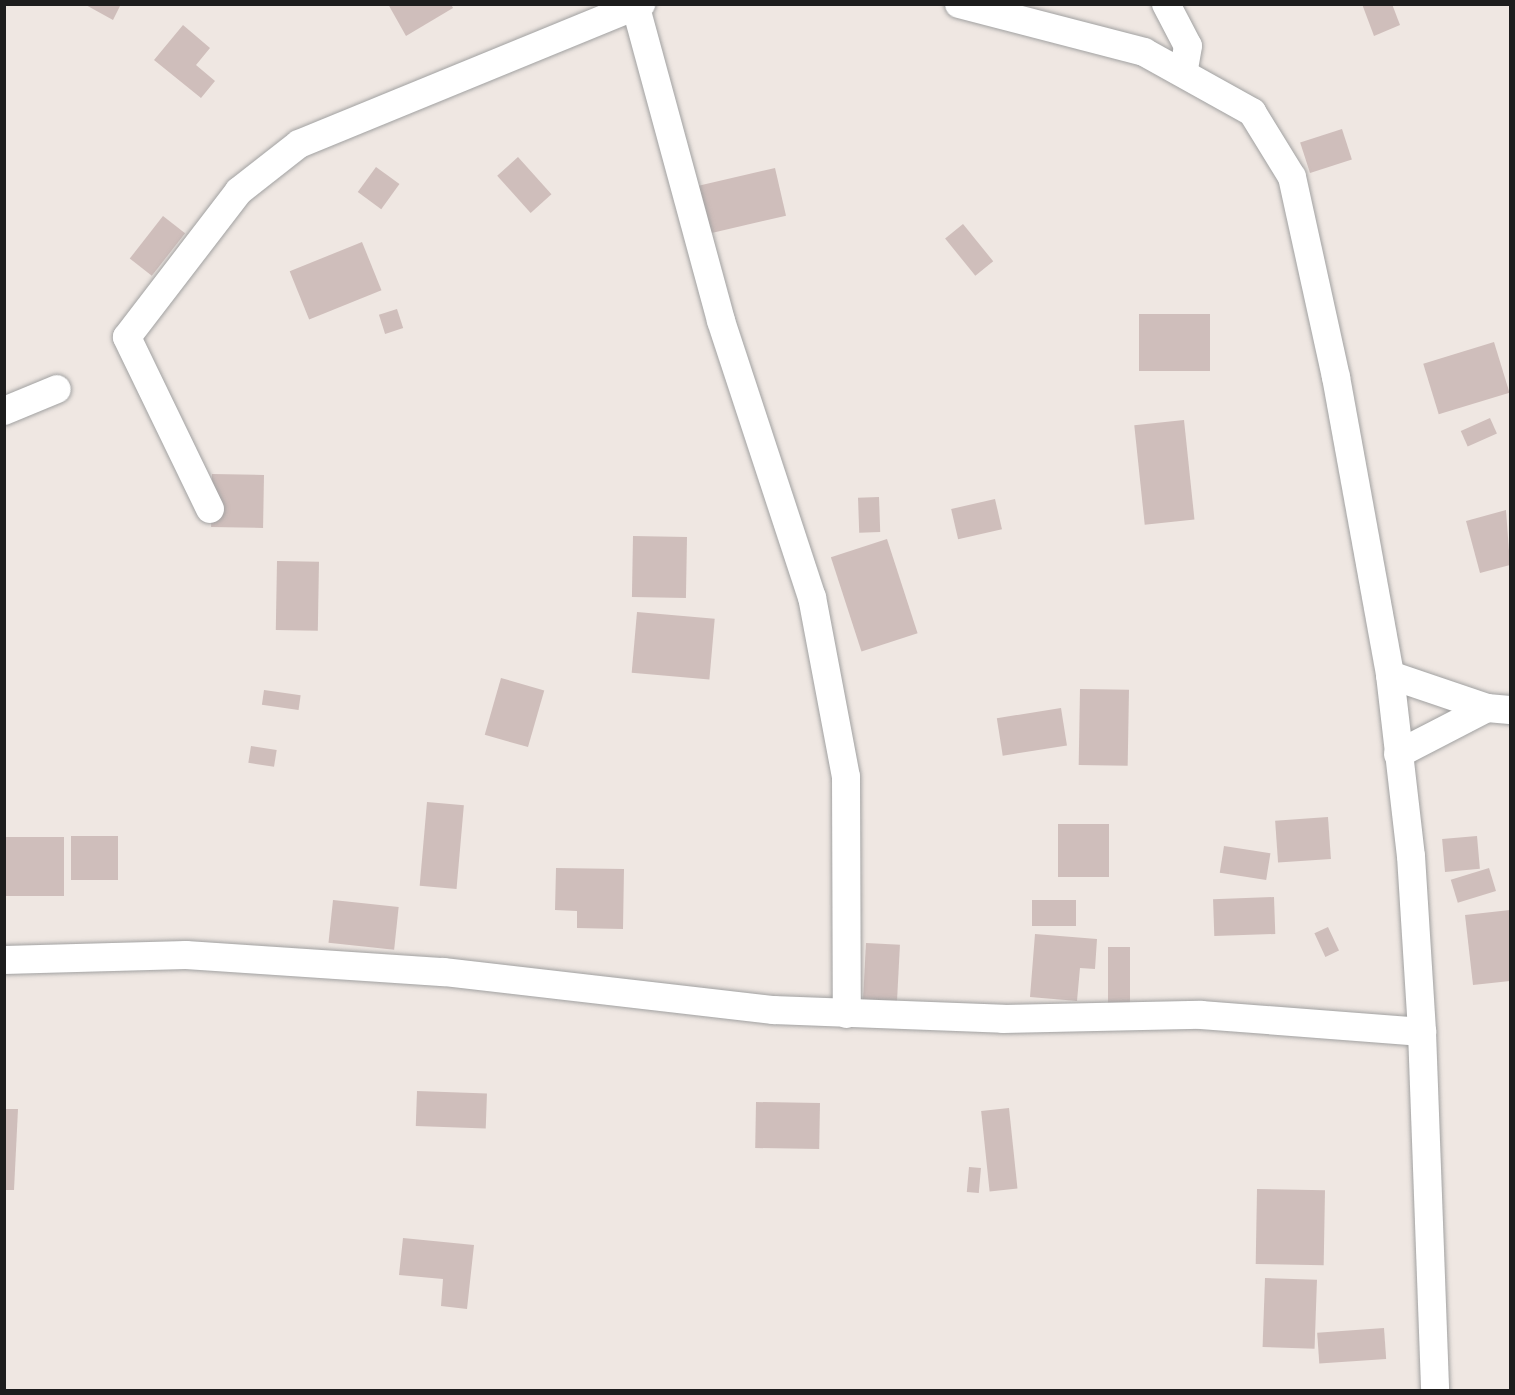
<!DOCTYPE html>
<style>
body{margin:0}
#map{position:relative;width:1515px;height:1395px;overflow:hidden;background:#efe7e2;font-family:"Source Sans 3",sans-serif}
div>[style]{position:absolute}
.building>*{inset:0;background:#cfbebb;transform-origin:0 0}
.roads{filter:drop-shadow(0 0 2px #a1a1a1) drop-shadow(0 0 2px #a1a1a1)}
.street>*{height:28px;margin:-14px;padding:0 14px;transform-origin:14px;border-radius:14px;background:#fff}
span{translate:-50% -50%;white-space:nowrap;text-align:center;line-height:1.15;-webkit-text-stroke:5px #fff;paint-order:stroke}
.frame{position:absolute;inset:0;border:6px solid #1d1d1d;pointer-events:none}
</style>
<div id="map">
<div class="building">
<i style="clip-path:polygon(84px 4px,121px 4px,113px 20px)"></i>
<i style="clip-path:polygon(388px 4px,451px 4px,453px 8px,406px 36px)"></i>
<i style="clip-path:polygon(1362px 4px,1392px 4px,1400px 25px,1374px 36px)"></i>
<i style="clip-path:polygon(183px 25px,210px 48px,196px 65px,215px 81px,201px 98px,154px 60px)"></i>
<i style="left:1342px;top:129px;width:32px;height:44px;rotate:72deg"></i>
<i style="left:518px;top:157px;width:50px;height:28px;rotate:48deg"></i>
<i style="left:376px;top:167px;width:29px;height:31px;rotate:36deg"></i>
<i style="left:775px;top:168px;width:49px;height:84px;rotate:77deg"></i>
<i style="left:163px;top:216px;width:28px;height:54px;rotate:38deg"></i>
<i style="left:963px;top:224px;width:48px;height:23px;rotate:51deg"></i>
<i style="left:362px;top:242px;width:52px;height:78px;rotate:68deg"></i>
<i style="left:397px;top:309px;width:20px;height:19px;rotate:72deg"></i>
<i style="left:1139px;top:314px;width:71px;height:57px"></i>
<i style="left:1494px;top:342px;width:53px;height:74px;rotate:73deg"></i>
<i style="left:1490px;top:418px;width:17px;height:32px;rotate:66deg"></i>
<i style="left:1184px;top:420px;width:100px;height:50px;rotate:84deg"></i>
<i style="left:212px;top:474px;width:52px;height:53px;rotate:1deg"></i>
<i style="left:879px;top:497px;width:35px;height:21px;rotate:88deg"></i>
<i style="left:995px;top:499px;width:31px;height:45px;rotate:77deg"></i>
<i style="clip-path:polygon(1506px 510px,1510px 565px,1480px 573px,1466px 521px)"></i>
<i style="left:633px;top:536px;width:54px;height:61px;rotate:1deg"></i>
<i style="left:887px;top:539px;width:99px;height:59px;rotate:72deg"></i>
<i style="left:277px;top:561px;width:42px;height:69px;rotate:1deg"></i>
<i style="left:637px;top:612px;width:78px;height:61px;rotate:5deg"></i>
<i style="left:501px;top:678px;width:45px;height:59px;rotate:16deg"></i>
<i style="left:1080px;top:689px;width:49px;height:76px;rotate:1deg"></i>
<i style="left:264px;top:690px;width:37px;height:15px;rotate:8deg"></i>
<i style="left:1061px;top:708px;width:38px;height:65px;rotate:81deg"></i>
<i style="left:251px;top:746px;width:26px;height:17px;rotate:9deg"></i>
<i style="left:427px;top:802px;width:37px;height:84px;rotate:5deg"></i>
<i style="left:1328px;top:817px;width:42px;height:53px;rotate:86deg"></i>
<i style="left:1058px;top:824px;width:51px;height:53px"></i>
<i style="left:71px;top:836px;width:47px;height:44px"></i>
<i style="left:1477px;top:836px;width:33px;height:35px;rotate:85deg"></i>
<i style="left:4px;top:837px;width:60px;height:59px"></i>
<i style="left:1224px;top:846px;width:47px;height:27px;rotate:9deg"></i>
<i style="clip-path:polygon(556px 868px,624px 869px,623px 929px,577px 928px,577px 911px,555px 910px)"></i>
<i style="left:1489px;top:868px;width:24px;height:40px;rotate:73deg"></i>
<i style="left:1274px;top:897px;width:37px;height:61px;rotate:88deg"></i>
<i style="left:333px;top:900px;width:66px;height:43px;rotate:6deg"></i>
<i style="left:1032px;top:900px;width:44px;height:26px"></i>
<i style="clip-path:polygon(1510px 910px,1510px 981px,1473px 985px,1465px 915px)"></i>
<i style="left:1328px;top:927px;width:26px;height:15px;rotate:65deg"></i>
<i style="clip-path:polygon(1035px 934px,1097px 939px,1095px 969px,1080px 968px,1077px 1001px,1030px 997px)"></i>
<i style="left:866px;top:943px;width:34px;height:61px;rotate:3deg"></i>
<i style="left:1108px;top:947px;width:22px;height:66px"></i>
<i style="left:417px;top:1091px;width:70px;height:35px;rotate:2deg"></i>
<i style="left:756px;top:1102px;width:64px;height:46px;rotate:1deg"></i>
<i style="left:1009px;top:1108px;width:81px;height:28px;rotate:84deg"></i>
<i style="clip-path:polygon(4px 1109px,18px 1109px,14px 1190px,4px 1190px)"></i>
<i style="left:969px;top:1167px;width:12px;height:25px;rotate:5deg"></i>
<i style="left:1257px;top:1189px;width:68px;height:75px;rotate:1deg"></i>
<i style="clip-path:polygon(403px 1238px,474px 1245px,467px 1309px,441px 1306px,443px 1279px,399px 1275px)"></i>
<i style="left:1265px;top:1278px;width:52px;height:69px;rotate:2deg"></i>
<i style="left:1384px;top:1328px;width:31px;height:67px;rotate:86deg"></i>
</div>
<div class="roads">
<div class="street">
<i style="left:635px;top:4px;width:328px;rotate:74.8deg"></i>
<i style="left:721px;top:321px;width:291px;rotate:71.8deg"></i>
<i style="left:812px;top:597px;width:183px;rotate:79.3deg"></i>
<i style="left:846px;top:777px;width:237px;rotate:89.8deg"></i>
<i style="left:959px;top:4px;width:191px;rotate:14.5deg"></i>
<i style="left:1144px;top:52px;width:124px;rotate:29.1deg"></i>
<i style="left:1252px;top:112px;width:76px;rotate:58.4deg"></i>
<i style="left:1292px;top:177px;width:205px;rotate:77.6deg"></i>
<i style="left:1336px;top:377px;width:303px;rotate:79.7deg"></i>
<i style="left:1390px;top:675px;width:182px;rotate:83.4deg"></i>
<i style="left:1411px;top:856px;width:176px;rotate:86.4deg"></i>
<i style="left:1422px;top:1032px;width:358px;rotate:87.9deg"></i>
<i style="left:1166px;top:4px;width:47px;rotate:62.4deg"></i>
<i style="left:1188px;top:46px;width:27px;rotate:100deg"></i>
<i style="left:4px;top:411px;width:57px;rotate:-22.5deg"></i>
<i style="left:210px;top:509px;width:191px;rotate:-115.8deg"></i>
<i style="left:127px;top:337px;width:184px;rotate:-52.5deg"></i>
<i style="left:239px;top:191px;width:76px;rotate:-38.1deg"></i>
<i style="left:299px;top:144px;width:370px;rotate:-22.3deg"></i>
<i style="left:1390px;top:675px;width:102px;rotate:18.8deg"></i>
<i style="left:1487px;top:708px;width:23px;rotate:5deg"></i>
<i style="left:1398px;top:754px;width:100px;rotate:-27.3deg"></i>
<i style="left:4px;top:960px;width:182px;rotate:-1.6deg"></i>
<i style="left:186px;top:955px;width:259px;rotate:3.8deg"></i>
<i style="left:444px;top:972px;width:331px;rotate:6.6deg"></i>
<i style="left:773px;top:1010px;width:230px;rotate:2.2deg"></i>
<i style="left:1003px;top:1019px;width:198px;rotate:-1.2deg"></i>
<i style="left:1201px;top:1015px;width:222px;rotate:4.4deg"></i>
</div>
</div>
<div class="frame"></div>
</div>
